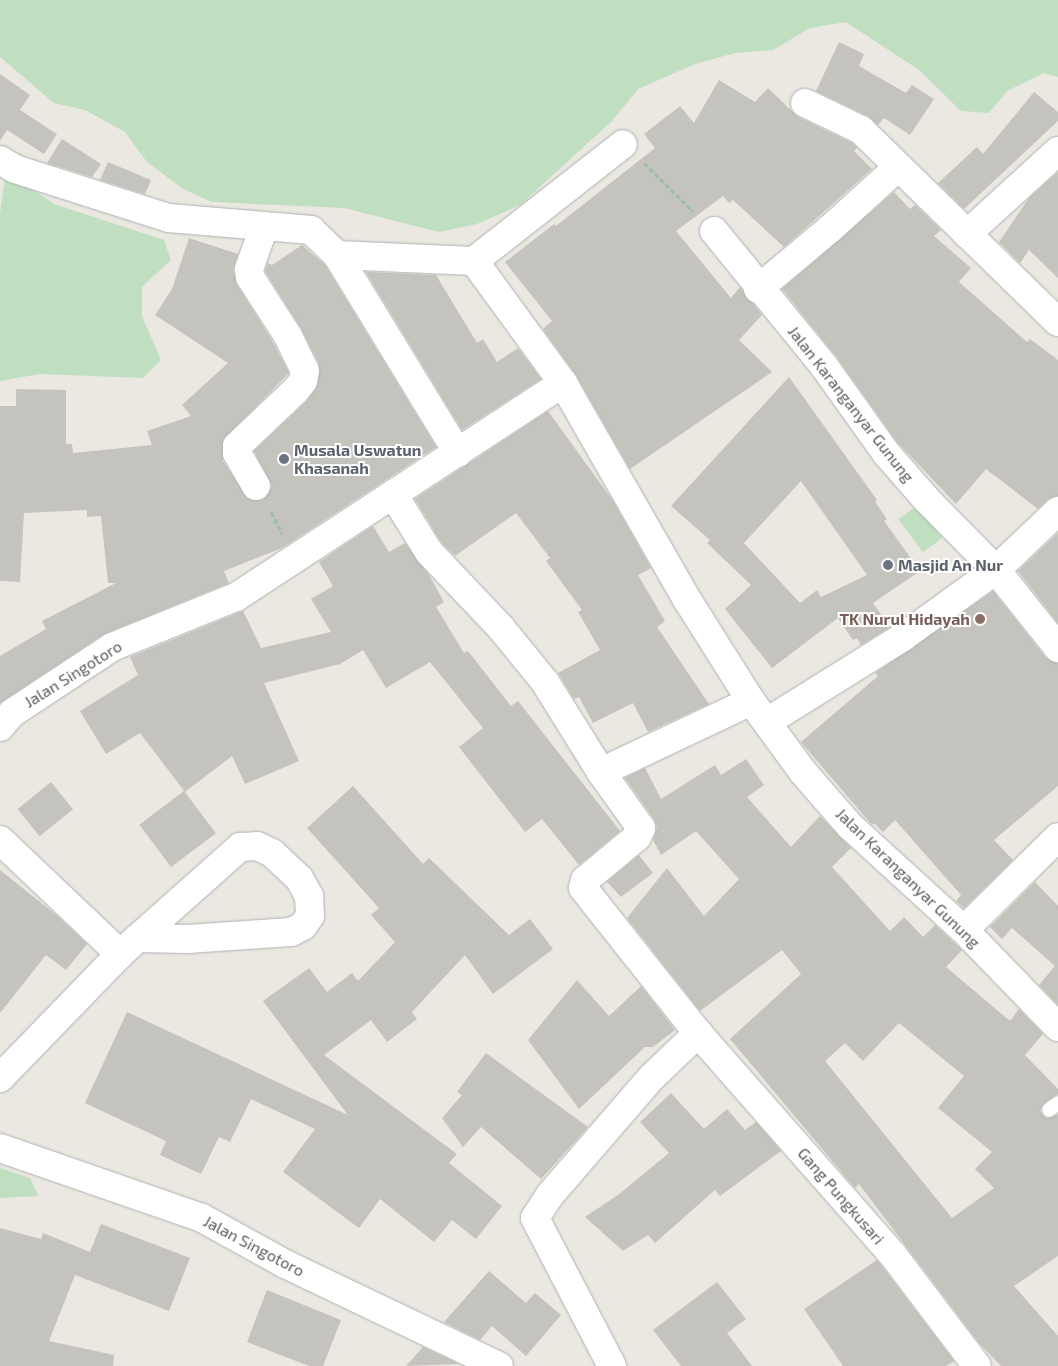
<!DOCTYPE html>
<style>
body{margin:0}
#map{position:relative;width:1058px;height:1366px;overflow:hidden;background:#eae8e1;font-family:"Exo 2",sans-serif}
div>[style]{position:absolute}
.green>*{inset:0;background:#c0dfc1;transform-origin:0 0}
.building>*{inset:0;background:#c5c3bd;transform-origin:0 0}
.path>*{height:3px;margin-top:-1.5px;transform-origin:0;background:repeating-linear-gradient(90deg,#9abfa6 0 5px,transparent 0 7.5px)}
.roads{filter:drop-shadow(0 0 1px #aeb1b4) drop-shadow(0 0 1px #aeb1b4)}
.service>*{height:14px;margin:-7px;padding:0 7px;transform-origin:7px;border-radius:7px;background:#fff}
.minor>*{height:28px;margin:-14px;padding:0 14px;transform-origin:14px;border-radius:14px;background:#fff}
.dots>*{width:14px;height:14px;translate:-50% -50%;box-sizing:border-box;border:2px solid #fff;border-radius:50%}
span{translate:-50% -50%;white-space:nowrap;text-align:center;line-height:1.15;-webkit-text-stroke:4px #fff;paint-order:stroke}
.street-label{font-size:16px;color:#595c5f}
.worship-label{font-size:16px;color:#5b616d;font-weight:700}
.left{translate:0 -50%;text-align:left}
.education-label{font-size:16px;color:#785e54;font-weight:700}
.right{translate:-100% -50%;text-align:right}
</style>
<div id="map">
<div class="green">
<i style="clip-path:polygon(0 0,1058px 0,1058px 77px,1044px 73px,1007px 91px,989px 113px,961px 111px,919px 70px,846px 22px,810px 28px,773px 50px,735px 53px,695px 64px,638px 89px,611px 122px,520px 205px,477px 224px,439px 232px,344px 208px,212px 202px,183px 189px,147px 162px,125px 132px,85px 110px,54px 103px,0 57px)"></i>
<i style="clip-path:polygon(6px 171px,54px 204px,164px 240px,171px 260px,142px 287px,142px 316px,161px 360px,143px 378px,40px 374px,0 381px,0 213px)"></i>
<i style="left:918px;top:505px;width:41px;height:24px;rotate:54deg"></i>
<i style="clip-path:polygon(0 1168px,30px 1178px,38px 1196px,0 1198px)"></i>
</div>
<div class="building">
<i style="clip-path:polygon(839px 42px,864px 54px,859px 66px,906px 93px,912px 85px,934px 99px,910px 135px,884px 118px,878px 125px,868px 116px,816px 91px)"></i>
<i style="clip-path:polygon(0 74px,30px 95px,20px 110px,57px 134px,44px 154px,7px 130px,0 141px)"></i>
<i style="clip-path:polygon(719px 80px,755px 102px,768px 88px,798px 117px,852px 143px,857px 148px,854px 151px,872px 169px,784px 247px,733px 200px,729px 203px,723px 196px,676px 231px,731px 298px,740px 287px,762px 315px,739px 340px,772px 372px,630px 469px,576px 375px,543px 329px,552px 321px,505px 262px,554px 224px,556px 226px,655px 148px,644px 134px,680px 106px,694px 123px)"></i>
<i style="clip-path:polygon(1034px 92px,1058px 112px,1058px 121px,964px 209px,938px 183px,977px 147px,983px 154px)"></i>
<i style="clip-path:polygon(62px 139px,101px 164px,92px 177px,47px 163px)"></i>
<i style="clip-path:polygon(108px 162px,151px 180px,145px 194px,100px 180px)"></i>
<i style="clip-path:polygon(1058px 172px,1058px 278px,1029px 250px,1020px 263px,999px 242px,1029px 198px)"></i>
<i style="clip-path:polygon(894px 192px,910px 209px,915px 205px,941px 230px,934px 236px,971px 268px,959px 282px,1027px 342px,1030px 339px,1058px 360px,1058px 496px,1048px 499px,1038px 509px,986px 469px,956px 504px,898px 443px,836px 356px,782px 289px)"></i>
<i style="clip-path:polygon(189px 238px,238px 254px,233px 270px,237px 285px,274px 344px,289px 373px,223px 440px,223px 461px,248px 499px,263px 500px,272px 486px,254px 451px,307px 401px,318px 384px,319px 364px,301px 328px,265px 271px,268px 263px,272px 265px,302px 245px,325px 265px,436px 447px,282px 548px,224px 571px,229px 583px,104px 634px,0 703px,0 656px,46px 629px,42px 621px,116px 583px,108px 583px,101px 516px,87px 517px,87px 510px,24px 513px,20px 582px,0 581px,0 406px,16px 406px,16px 389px,66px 390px,66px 444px,72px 444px,73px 453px,152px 445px,147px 431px,191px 416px,182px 405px,228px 363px,155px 315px,172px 289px)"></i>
<i style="clip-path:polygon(366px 272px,436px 275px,477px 343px,483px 339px,497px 362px,518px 348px,541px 379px,462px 430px)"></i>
<i style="clip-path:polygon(evenodd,789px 377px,877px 500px,875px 502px,887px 519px,884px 521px,920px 571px,873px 603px,890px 627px,861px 645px,857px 638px,853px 640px,838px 618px,772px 668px,725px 609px,751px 585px,707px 543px,710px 540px,671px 506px,789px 377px,801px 481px,867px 575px,821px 597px,817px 590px,800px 603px,744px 543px,801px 481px)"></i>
<i style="clip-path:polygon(548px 411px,613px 501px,651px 568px,638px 575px,665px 621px,657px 627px,709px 704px,648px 732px,633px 703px,593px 723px,579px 697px,574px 699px,560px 676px,558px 673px,600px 650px,578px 612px,582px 610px,546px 561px,550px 558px,516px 513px,455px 556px,441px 542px,415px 499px)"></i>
<i style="clip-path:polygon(373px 526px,389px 552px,405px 543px,429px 575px,444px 602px,436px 607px,464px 653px,468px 651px,511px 706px,518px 701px,620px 831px,579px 865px,542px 819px,525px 832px,459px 747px,483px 728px,430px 662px,386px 688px,363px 650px,340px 664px,264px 683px,299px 761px,245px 784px,232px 756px,185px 792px,140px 733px,106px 754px,80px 711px,138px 675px,130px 657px,243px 611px,261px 648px,331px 632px,311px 599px,333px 586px,319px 562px)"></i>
<i style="clip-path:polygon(1058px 533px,1058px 623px,1018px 571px)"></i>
<i style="clip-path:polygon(993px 591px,1046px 658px,1058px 663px,1058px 786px,994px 840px,1013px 860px,964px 908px,956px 901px,961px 895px,895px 820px,883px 832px,874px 823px,872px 825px,801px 742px,878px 676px,875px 673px)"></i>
<i style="clip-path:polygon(evenodd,746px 759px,764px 785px,747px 797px,791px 847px,820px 816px,851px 848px,832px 867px,890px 931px,904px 917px,923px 937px,935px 925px,962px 950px,946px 967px,1010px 1021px,1019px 1009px,1043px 1034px,1025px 1055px,1058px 1089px,1058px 1094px,1044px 1103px,1040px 1111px,1046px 1118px,1058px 1114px,1058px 1256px,1014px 1286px,1058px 1336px,1058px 1366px,1001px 1366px,980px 1344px,859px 1184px,855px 1188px,730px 1039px,801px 974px,782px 950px,700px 1011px,627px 918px,667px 868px,704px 916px,739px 879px,696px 831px,661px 855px,653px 840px,657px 827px,654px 819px,625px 778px,645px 768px,661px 799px,715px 765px,721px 775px,746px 759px,899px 1023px,964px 1076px,938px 1108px,992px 1152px,975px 1169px,994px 1188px,952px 1218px,825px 1061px,845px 1043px,863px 1061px,899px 1023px)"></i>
<i style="left:51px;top:782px;width:35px;height:43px;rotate:51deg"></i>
<i style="clip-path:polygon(353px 786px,423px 864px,429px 858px,509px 935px,530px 919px,553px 949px,493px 994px,465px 955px,412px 1012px,417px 1019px,387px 1042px,371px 1020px,324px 1055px,457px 1154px,449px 1163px,502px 1206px,476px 1239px,452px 1220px,434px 1242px,380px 1199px,359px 1228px,283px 1172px,315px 1129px,251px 1099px,230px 1142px,219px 1137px,201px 1174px,160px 1155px,166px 1141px,85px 1103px,127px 1012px,348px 1115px,263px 1001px,309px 968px,327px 992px,352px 973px,358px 981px,395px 942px,371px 915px,379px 908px,307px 828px)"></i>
<i style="left:184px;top:791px;width:53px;height:56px;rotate:53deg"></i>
<i style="clip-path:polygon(639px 855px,653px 873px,621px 897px,607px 882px)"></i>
<i style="clip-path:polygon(0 870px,55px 914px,87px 944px,66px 970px,46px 955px,0 1013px)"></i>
<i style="clip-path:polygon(1035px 882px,1058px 906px,1058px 1005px,1039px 985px,1055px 966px,1012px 928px,1002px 939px,990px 927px)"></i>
<i style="clip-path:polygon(577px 980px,609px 1016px,641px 986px,675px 1030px,653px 1047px,645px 1047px,579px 1109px,528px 1040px)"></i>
<i style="clip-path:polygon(486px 1053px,588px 1127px,541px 1179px,481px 1127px,463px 1147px,442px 1118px,462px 1095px,457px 1092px)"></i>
<i style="clip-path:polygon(671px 1093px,704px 1129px,727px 1109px,745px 1130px,756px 1122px,781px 1151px,720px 1196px,715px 1190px,655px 1243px,648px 1235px,623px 1251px,585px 1217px,618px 1195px,669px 1153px,640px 1122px)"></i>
<i style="clip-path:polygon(101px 1224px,190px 1258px,169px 1311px,75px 1275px,49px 1341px,114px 1355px,113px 1366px,0 1366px,0 1228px,41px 1239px,43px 1233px,90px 1252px)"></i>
<i style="clip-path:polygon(877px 1260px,881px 1265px,954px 1361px,946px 1366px,843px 1366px,804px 1309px)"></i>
<i style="clip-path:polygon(489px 1271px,526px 1303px,535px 1293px,561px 1315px,526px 1356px,492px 1326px,480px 1340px,444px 1322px)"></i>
<i style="clip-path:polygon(717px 1282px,746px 1319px,727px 1333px,752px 1366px,681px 1366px,653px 1330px)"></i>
<i style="clip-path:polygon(267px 1290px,341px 1320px,323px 1366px,309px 1366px,247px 1342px)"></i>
<i style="clip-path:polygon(423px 1347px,459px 1364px,406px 1366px)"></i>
</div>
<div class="path">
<i style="left:644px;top:163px;width:69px;rotate:44.4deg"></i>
<i style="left:271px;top:512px;width:24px;rotate:62deg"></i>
</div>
<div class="roads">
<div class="service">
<i style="left:1049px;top:1110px;width:11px;rotate:-38deg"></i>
</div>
<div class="minor">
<i style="left:805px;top:103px;width:62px;rotate:25.7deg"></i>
<i style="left:861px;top:130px;width:275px;rotate:44.3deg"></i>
<i style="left:0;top:160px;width:17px;rotate:31deg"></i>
<i style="left:15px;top:169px;width:162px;rotate:17.7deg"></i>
<i style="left:169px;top:218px;width:143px;rotate:4.8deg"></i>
<i style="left:311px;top:230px;width:36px;rotate:44deg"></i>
<i style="left:337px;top:255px;width:137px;rotate:2.5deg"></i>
<i style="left:474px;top:261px;width:151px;rotate:53.9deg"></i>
<i style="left:563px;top:383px;width:251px;rotate:60.2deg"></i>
<i style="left:688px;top:601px;width:118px;rotate:57.8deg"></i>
<i style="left:751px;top:701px;width:88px;rotate:53.8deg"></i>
<i style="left:803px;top:772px;width:72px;rotate:49deg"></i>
<i style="left:850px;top:826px;width:154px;rotate:42.4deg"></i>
<i style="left:964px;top:930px;width:135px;rotate:45.9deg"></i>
<i style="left:714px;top:231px;width:174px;rotate:50.8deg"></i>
<i style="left:824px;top:366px;width:107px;rotate:54.5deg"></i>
<i style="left:886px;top:453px;width:62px;rotate:48.9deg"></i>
<i style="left:927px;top:500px;width:98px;rotate:45.4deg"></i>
<i style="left:996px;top:570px;width:100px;rotate:51.5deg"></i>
<i style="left:967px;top:234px;width:123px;rotate:-42.4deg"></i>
<i style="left:337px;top:255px;width:232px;rotate:58.6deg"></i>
<i style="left:474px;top:261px;width:189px;rotate:-38.1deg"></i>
<i style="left:758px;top:289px;width:95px;rotate:-39.9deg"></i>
<i style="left:831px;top:228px;width:91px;rotate:-42.3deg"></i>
<i style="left:256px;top:486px;width:38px;rotate:-120deg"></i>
<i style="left:237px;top:453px;width:7px;rotate:-90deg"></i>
<i style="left:237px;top:446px;width:81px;rotate:-43.5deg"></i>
<i style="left:296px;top:390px;width:11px;rotate:-52deg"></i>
<i style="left:303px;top:381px;width:10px;rotate:-79deg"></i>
<i style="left:305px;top:371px;width:39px;rotate:-116deg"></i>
<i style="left:288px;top:336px;width:70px;rotate:-122.8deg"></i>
<i style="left:250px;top:277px;width:8px;rotate:-97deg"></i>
<i style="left:249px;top:269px;width:45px;rotate:-70.3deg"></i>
<i style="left:393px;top:494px;width:68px;rotate:58.2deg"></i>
<i style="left:429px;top:552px;width:105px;rotate:46.5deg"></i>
<i style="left:501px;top:628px;width:70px;rotate:50.8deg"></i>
<i style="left:545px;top:682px;width:106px;rotate:58.1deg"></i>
<i style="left:601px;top:772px;width:69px;rotate:54.5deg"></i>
<i style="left:641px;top:828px;width:10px;rotate:114deg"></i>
<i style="left:637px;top:837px;width:67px;rotate:140.4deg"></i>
<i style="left:585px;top:880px;width:8px;rotate:104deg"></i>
<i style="left:583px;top:888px;width:185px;rotate:51.6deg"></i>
<i style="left:698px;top:1033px;width:295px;rotate:48.7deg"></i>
<i style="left:893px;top:1255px;width:139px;rotate:52.9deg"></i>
<i style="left:767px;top:722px;width:160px;rotate:-32deg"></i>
<i style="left:903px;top:637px;width:115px;rotate:-35.8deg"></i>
<i style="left:996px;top:570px;width:86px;rotate:-43.6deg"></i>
<i style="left:0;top:727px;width:18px;rotate:-49deg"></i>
<i style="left:12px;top:713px;width:120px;rotate:-33.4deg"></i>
<i style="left:112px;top:647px;width:134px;rotate:-22deg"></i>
<i style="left:236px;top:597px;width:391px;rotate:-33.2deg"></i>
<i style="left:601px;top:772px;width:166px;rotate:-25.3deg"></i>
<i style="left:0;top:840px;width:166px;rotate:43.5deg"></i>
<i style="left:964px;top:930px;width:132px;rotate:-44.7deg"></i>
<i style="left:0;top:1078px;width:173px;rotate:-45.9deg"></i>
<i style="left:120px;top:954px;width:24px;rotate:-42deg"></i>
<i style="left:138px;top:938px;width:137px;rotate:-41.7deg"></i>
<i style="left:240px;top:847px;width:17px;rotate:-3deg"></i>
<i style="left:257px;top:846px;width:17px;rotate:25deg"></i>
<i style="left:272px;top:853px;width:37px;rotate:43deg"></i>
<i style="left:299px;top:878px;width:21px;rotate:61deg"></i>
<i style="left:309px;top:896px;width:20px;rotate:87deg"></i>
<i style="left:310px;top:916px;width:12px;rotate:125deg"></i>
<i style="left:303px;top:926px;width:13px;rotate:153deg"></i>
<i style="left:291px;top:932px;width:104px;rotate:176.1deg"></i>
<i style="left:187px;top:939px;width:49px;rotate:-178.8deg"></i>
<i style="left:0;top:1148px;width:214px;rotate:19.1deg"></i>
<i style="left:202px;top:1218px;width:95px;rotate:29deg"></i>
<i style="left:285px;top:1264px;width:237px;rotate:25.5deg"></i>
<i style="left:612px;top:1366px;width:167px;rotate:-117.5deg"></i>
<i style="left:535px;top:1218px;width:27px;rotate:-57deg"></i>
<i style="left:550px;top:1195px;width:156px;rotate:-49.2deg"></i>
<i style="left:652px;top:1077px;width:64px;rotate:-43.7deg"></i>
</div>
</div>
<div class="dots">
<i style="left:284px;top:459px;background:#6b7280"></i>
<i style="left:888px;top:565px;background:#6b7280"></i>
<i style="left:980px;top:619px;background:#8d6e63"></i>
</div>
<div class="street-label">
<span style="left:851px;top:404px;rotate:52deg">Jalan Karanganyar Gunung</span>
<span style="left:73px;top:674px;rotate:-32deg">Jalan Singotoro</span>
<span style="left:908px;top:878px;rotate:44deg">Jalan Karanganyar Gunung</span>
<span style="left:841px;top:1196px;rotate:49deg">Gang Pungkusari</span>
<span style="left:254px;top:1246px;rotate:28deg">Jalan Singotoro</span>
</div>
<div class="worship-label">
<span class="left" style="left:294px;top:459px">Musala Uswatun<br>Khasanah</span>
<span class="left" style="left:898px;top:565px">Masjid An Nur</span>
</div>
<div class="education-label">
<span class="right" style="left:970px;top:619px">TK Nurul Hidayah</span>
</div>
</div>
